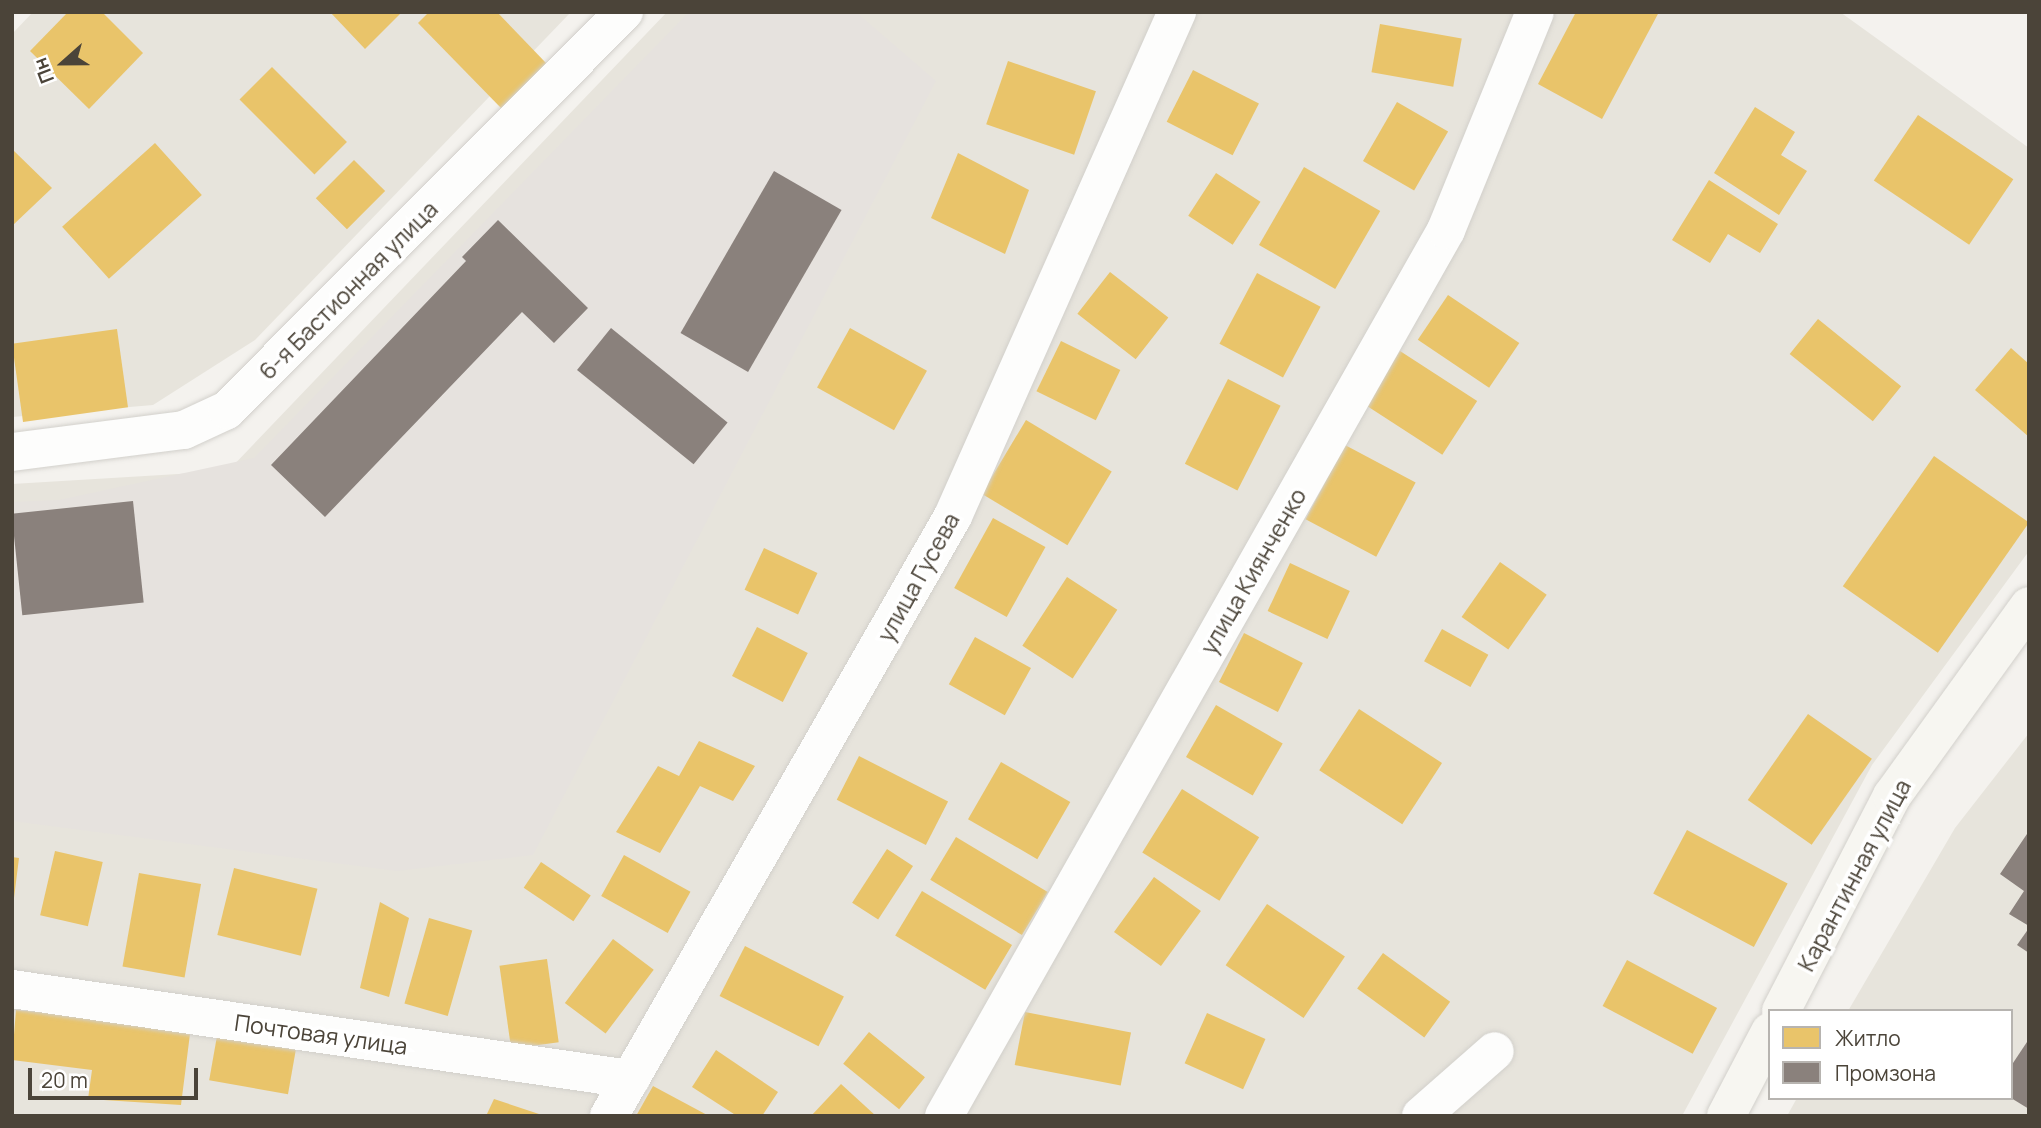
<!DOCTYPE html>
<meta charset="utf-8">
<style>
body{margin:0}
#map{position:relative;width:2041px;height:1128px;overflow:hidden;background:#f4f2ee;font-family:Manrope,sans-serif}
div>[style]{position:absolute}
.residential>*{inset:0;background:#e7e4dc}
.industrial>*{inset:0;background:#e6e2de}
.homes>*{inset:0;background:#e9c46a;transform-origin:0 0}
.industry>*{inset:0;background:#8a817c;transform-origin:0 0}
.roads{filter:drop-shadow(0 0 2px #d2d0cb) drop-shadow(0 0 2px #d2d0cb)}
.minor>*{height:38px;margin:-19px;padding:0 19px;transform-origin:19px;border-radius:19px;background:#fdfdfc}
.secondary>*{height:38px;margin:-19px;padding:0 19px;transform-origin:19px;border-radius:19px;background:#f7f6f1}
span{translate:-50% -50%;white-space:nowrap;text-align:center;line-height:1.15;-webkit-text-stroke:7px #fff;paint-order:stroke}
.street-label{font-size:23px;color:#4b4439}
.frame{position:absolute;inset:0;border:14px solid #4b4439;pointer-events:none}
.legend{position:absolute;left:1768px;top:1009px;width:245px;height:91px;box-sizing:border-box;background:#fff;border:2px solid #b7b4b0;margin:0;padding:9px 12px;list-style:none;font-size:21px;color:#4b4439}
.legend li{display:flex;align-items:center;gap:14px;height:35px}
.legend b{width:35px;border:2px solid #b7b4b0}
.north{position:absolute;left:28px;top:28px;width:70px;height:70px;-webkit-text-stroke:5px #fff;paint-order:stroke;rotate:249deg;font-size:19px;font-weight:700;line-height:28px;text-align:center;color:#4b4439}
.north::after{content:'';display:block;margin:auto;width:24px;height:32px;background:#4b4439;clip-path:polygon(50% 0,100% 100%,50% 72%,0 100%)}
.scale{position:absolute;left:28px;top:1068px;width:170px;height:32px;box-sizing:border-box;border:4px solid #4b4439;border-top:0;padding-left:9px;font-size:21px;line-height:24px;white-space:nowrap;color:#4b4439;-webkit-text-stroke:5px #fff;paint-order:stroke}
</style>
<div id="map">
<div class="residential">
<i style="clip-path:polygon(33px 12px,571px 12px,255px 340px,153px 405px,12px 417px,12px 34px)"></i>
<i style="clip-path:polygon(667px 12px,1840px 12px,2029px 148px,2029px 551px,1872px 765px,1682px 1116px,12px 1116px,12px 484px,228px 471px)"></i>
<i style="clip-path:polygon(2029px 733px,2029px 1116px,1787px 1116px,1797px 1098px,2011px 1098px,2011px 1011px,1848px 1011px,1955px 828px)"></i>
</div>
<div class="industrial">
<i style="clip-path:polygon(689px 12px,856px 12px,936px 81px,533px 855px,397px 871px,12px 821px,12px 502px,59px 500px,254px 458px)"></i>
</div>
<div class="homes">
<i style="clip-path:polygon(68px 12px,102px 12px,143px 53px,89px 109px,30px 51px)"></i>
<i style="clip-path:polygon(330px 12px,402px 12px,365px 49px)"></i>
<i style="clip-path:polygon(429px 12px,497px 12px,546px 63px,501px 108px,418px 23px)"></i>
<i style="clip-path:polygon(1576px 12px,1659px 12px,1602px 119px,1538px 84px)"></i>
<i style="left:1380px;top:24px;width:83px;height:49px;rotate:10deg"></i>
<i style="left:1008px;top:61px;width:93px;height:67px;rotate:19deg"></i>
<i style="left:272px;top:67px;width:106px;height:46px;rotate:45deg"></i>
<i style="left:1193px;top:70px;width:74px;height:58px;rotate:27deg"></i>
<i style="left:1397px;top:102px;width:59px;height:68px;rotate:30deg"></i>
<i style="clip-path:polygon(1755px 107px,1795px 132px,1781px 155px,1807px 171px,1779px 215px,1714px 173px)"></i>
<i style="left:1918px;top:115px;width:115px;height:79px;rotate:34deg"></i>
<i style="left:155px;top:143px;width:70px;height:125px;rotate:48deg"></i>
<i style="clip-path:polygon(12px 149px,52px 188px,12px 226px)"></i>
<i style="clip-path:polygon(958px 153px,1029px 190px,1005px 254px,931px 218px)"></i>
<i style="left:354px;top:160px;width:44px;height:54px;rotate:45deg"></i>
<i style="left:1304px;top:167px;width:88px;height:90px;rotate:30deg"></i>
<i style="left:1216px;top:173px;width:53px;height:51px;rotate:33deg"></i>
<i style="clip-path:polygon(1709px 180px,1778px 224px,1760px 253px,1728px 234px,1710px 263px,1672px 240px)"></i>
<i style="left:1110px;top:272px;width:74px;height:53px;rotate:38deg"></i>
<i style="left:1257px;top:273px;width:72px;height:80px;rotate:28deg"></i>
<i style="left:1448px;top:295px;width:86px;height:54px;rotate:34deg"></i>
<i style="left:1818px;top:319px;width:107px;height:45px;rotate:39deg"></i>
<i style="left:850px;top:328px;width:88px;height:68px;rotate:29deg"></i>
<i style="left:117px;top:329px;width:79px;height:106px;rotate:82deg"></i>
<i style="left:1061px;top:341px;width:66px;height:56px;rotate:26deg"></i>
<i style="clip-path:polygon(2011px 348px,2029px 364px,2029px 437px,1975px 390px)"></i>
<i style="left:1400px;top:351px;width:92px;height:64px;rotate:33deg"></i>
<i style="left:1228px;top:379px;width:59px;height:95px;rotate:27deg"></i>
<i style="left:1026px;top:420px;width:100px;height:86px;rotate:31deg"></i>
<i style="left:1345px;top:445px;width:80px;height:84px;rotate:28deg"></i>
<i style="left:1934px;top:456px;width:116px;height:159px;rotate:35deg"></i>
<i style="left:993px;top:518px;width:60px;height:80px;rotate:29deg"></i>
<i style="left:764px;top:548px;width:59px;height:46px;rotate:25deg"></i>
<i style="left:1500px;top:562px;width:57px;height:67px;rotate:35deg"></i>
<i style="left:1290px;top:563px;width:66px;height:53px;rotate:25deg"></i>
<i style="left:1067px;top:577px;width:60px;height:82px;rotate:33deg"></i>
<i style="left:757px;top:627px;width:57px;height:55px;rotate:27deg"></i>
<i style="left:1442px;top:629px;width:53px;height:37px;rotate:29deg"></i>
<i style="left:1244px;top:633px;width:66px;height:55px;rotate:27deg"></i>
<i style="left:975px;top:637px;width:64px;height:54px;rotate:29deg"></i>
<i style="left:1216px;top:705px;width:77px;height:60px;rotate:30deg"></i>
<i style="left:1359px;top:709px;width:99px;height:73px;rotate:33deg"></i>
<i style="left:1808px;top:714px;width:78px;height:105px;rotate:35deg"></i>
<i style="clip-path:polygon(699px 741px,755px 766px,733px 801px,700px 786px,660px 853px,616px 832px,658px 766px,679px 776px)"></i>
<i style="left:859px;top:756px;width:100px;height:49px;rotate:27deg"></i>
<i style="left:1001px;top:762px;width:80px;height:66px;rotate:30deg"></i>
<i style="left:1182px;top:789px;width:91px;height:75px;rotate:32deg"></i>
<i style="left:1687px;top:830px;width:114px;height:72px;rotate:28deg"></i>
<i style="left:956px;top:837px;width:107px;height:50px;rotate:31deg"></i>
<i style="left:887px;top:849px;width:31px;height:64px;rotate:33deg"></i>
<i style="left:55px;top:851px;width:49px;height:66px;rotate:13deg"></i>
<i style="left:624px;top:855px;width:76px;height:47px;rotate:29deg"></i>
<i style="clip-path:polygon(12px 857px,19px 858px,14px 898px,12px 898px)"></i>
<i style="left:541px;top:862px;width:60px;height:31px;rotate:34deg"></i>
<i style="left:234px;top:868px;width:86px;height:69px;rotate:14deg"></i>
<i style="left:139px;top:873px;width:63px;height:95px;rotate:10deg"></i>
<i style="left:1154px;top:877px;width:58px;height:68px;rotate:36deg"></i>
<i style="left:922px;top:891px;width:105px;height:52px;rotate:31deg"></i>
<i style="clip-path:polygon(380px 902px,409px 918px,389px 997px,360px 988px)"></i>
<i style="left:1267px;top:904px;width:94px;height:74px;rotate:34deg"></i>
<i style="left:429px;top:918px;width:45px;height:89px;rotate:16deg"></i>
<i style="left:613px;top:939px;width:51px;height:80px;rotate:37deg"></i>
<i style="left:745px;top:946px;width:111px;height:56px;rotate:27deg"></i>
<i style="left:1383px;top:953px;width:83px;height:44px;rotate:36deg"></i>
<i style="left:547px;top:959px;width:84px;height:48px;rotate:82deg"></i>
<i style="left:1627px;top:960px;width:102px;height:52px;rotate:28deg"></i>
<i style="clip-path:polygon(16px 1010px,191px 1026px,181px 1105px,88px 1099px,92px 1070px,12px 1060px)"></i>
<i style="left:1025px;top:1012px;width:108px;height:54px;rotate:11deg"></i>
<i style="left:1207px;top:1013px;width:64px;height:55px;rotate:24deg"></i>
<i style="left:869px;top:1032px;width:72px;height:41px;rotate:39deg"></i>
<i style="left:217px;top:1036px;width:80px;height:45px;rotate:10deg"></i>
<i style="clip-path:polygon(716px 1050px,778px 1092px,762px 1116px,737px 1116px,692px 1087px)"></i>
<i style="clip-path:polygon(841px 1084px,876px 1116px,811px 1116px)"></i>
<i style="clip-path:polygon(653px 1086px,709px 1116px,636px 1116px)"></i>
<i style="clip-path:polygon(494px 1099px,542px 1115px,542px 1116px,486px 1116px)"></i>
</div>
<div class="industry">
<i style="left:774px;top:171px;width:78px;height:187px;rotate:30deg"></i>
<i style="clip-path:polygon(498px 220px,588px 308px,554px 343px,522px 312px,325px 517px,271px 465px,466px 261px,462px 257px)"></i>
<i style="left:611px;top:328px;width:150px;height:54px;rotate:39deg"></i>
<i style="left:133px;top:501px;width:102px;height:122px;rotate:84deg"></i>
<i style="clip-path:polygon(2029px 831px,2029px 926px,2009px 914px,2024px 891px,2000px 874px)"></i>
<i style="clip-path:polygon(2029px 928px,2029px 953px,2017px 945px)"></i>
<i style="clip-path:polygon(2029px 1039px,2029px 1109px,2011px 1098px,2011px 1066px)"></i>
</div>
<div class="roads">
<div class="minor">
<i style="left:12px;top:452px;width:173px;rotate:-7.3deg"></i>
<i style="left:184px;top:430px;width:47px;rotate:-24.9deg"></i>
<i style="left:227px;top:410px;width:562px;rotate:-45.07deg"></i>
<i style="left:12px;top:989px;width:625px;rotate:8.29deg"></i>
<i style="left:609px;top:1116px;width:692px;rotate:-60.17deg"></i>
<i style="left:953px;top:516px;width:552px;rotate:-66.04deg"></i>
<i style="left:944px;top:1116px;width:1018px;rotate:-60.46deg"></i>
<i style="left:1446px;top:230px;width:235px;rotate:-67.8deg"></i>
<i style="left:1421px;top:1116px;width:98px;rotate:-41.3deg"></i>
</div>
<div class="secondary">
<i style="left:1781px;top:1011px;width:242px;rotate:-62.7deg"></i>
<i style="left:1892px;top:796px;width:234px;rotate:-54.2deg"></i>
<i style="left:1726px;top:1116px;width:95px;rotate:-62.4deg"></i>
</div>
</div>
<div class="street-label">
<span style="left:348px;top:290px;rotate:-45deg">6-я Бастионная улица</span>
<span style="left:1253px;top:571px;rotate:-60deg">улица Киянченко</span>
<span style="left:918px;top:577px;rotate:-61deg">улица Гусева</span>
<span style="left:1854px;top:875px;rotate:-62deg">Карантинная улица</span>
<span style="left:321px;top:1034px;rotate:8deg">Почтовая улица</span>
</div>
<div class="frame"></div>
<ul class="legend">
<li><b style="height:19px;background:#e9c46a"></b>Житло</li>
<li><b style="height:19px;background:#8a817c"></b>Промзона</li>
</ul>
<div class="north">Пн</div>
<div class="scale">20 m</div>
</div>
